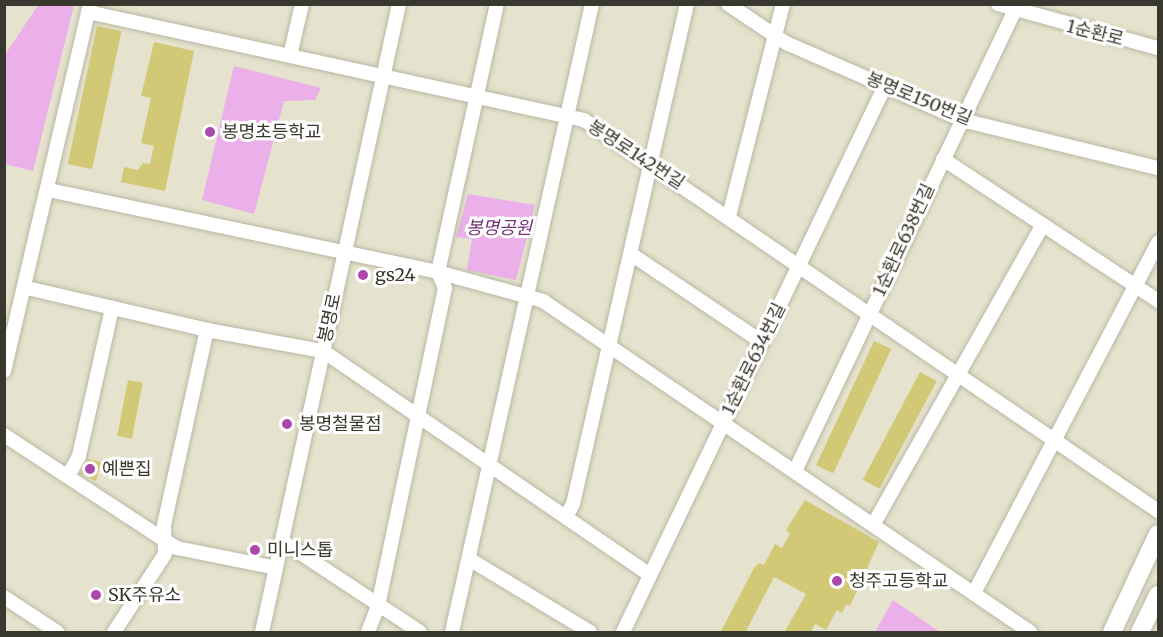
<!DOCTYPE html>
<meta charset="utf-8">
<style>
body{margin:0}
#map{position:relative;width:1163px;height:637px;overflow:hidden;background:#e5e3cd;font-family:Merriweather,"Noto Sans KR",serif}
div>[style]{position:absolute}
.green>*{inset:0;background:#ebafe9}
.building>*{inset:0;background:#d2c977;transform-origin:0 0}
.roads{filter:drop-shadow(0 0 2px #b9b7a2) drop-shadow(0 0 2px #b9b7a2)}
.minor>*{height:14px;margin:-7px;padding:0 7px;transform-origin:7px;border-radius:7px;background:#fff}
.major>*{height:18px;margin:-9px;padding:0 9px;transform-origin:9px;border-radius:9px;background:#fff}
.dots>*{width:16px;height:16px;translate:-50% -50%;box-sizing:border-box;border:3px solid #fff;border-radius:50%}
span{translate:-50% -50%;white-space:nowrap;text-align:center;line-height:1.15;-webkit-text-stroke:6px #fff;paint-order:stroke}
.street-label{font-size:18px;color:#39382f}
.poi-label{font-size:18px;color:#39382f}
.left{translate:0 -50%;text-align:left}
.park-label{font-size:18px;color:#763076;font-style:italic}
.frame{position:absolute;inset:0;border:6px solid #39382f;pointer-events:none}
</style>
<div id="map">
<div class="green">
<i style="clip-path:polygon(39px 4px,74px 5px,33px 171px,5px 164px,4px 56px)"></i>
<i style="clip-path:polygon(234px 66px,321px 88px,315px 100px,284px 101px,254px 214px,202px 200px)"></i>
<i style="clip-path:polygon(468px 194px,535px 205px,516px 280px,467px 270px,472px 239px,456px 237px)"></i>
<i style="clip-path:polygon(893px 600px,940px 632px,875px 632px)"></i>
</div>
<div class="building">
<i style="left:97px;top:26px;width:25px;height:141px;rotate:12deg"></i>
<i style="clip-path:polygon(154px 42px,194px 51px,165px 191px,121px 182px,124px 167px,138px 170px,143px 163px,150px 164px,154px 146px,141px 143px,151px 98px,141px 96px)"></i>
<i style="left:874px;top:341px;width:19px;height:137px;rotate:25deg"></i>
<i style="left:920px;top:372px;width:19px;height:122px;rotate:28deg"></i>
<i style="left:128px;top:380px;width:15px;height:57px;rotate:11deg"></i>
<i style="clip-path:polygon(87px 459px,101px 462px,96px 481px,80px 474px)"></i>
<i style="clip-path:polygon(805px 500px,879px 542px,850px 606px,846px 604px,842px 613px,837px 610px,826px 630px,815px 624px,810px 633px,784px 633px,806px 594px,774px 577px,745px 633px,720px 633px,754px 568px,759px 563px,764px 565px,775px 544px,782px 548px,790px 534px,786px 530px)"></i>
</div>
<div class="roads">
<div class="minor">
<i style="left:728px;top:4px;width:70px;rotate:33.9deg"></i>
<i style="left:786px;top:43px;width:192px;rotate:23.6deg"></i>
<i style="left:962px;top:120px;width:202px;rotate:13.8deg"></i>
<i style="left:998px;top:4px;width:166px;rotate:15.4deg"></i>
<i style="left:88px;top:12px;width:508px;rotate:12.28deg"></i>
<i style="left:584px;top:120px;width:695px;rotate:34.26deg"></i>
<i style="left:290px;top:56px;width:53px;rotate:-77deg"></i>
<i style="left:943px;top:159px;width:258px;rotate:33.4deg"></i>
<i style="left:49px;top:190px;width:398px;rotate:11.9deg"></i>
<i style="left:438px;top:272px;width:109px;rotate:15.4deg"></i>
<i style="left:543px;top:301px;width:589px;rotate:34.2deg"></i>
<i style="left:729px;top:216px;width:219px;rotate:-75.7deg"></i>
<i style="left:631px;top:254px;width:158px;rotate:33.9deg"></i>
<i style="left:27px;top:288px;width:185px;rotate:13.1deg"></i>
<i style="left:207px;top:330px;width:118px;rotate:10.3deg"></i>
<i style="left:323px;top:351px;width:396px;rotate:34.4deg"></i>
<i style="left:4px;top:371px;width:377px;rotate:-76.8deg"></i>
<i style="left:4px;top:435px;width:207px;rotate:33.2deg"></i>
<i style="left:177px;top:548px;width:101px;rotate:11.4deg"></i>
<i style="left:795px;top:471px;width:511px;rotate:-64.49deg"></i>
<i style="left:68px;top:476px;width:23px;rotate:-61deg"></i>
<i style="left:79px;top:456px;width:152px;rotate:-77.4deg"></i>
<i style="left:566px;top:517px;width:15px;rotate:-62deg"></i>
<i style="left:573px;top:504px;width:513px;rotate:-77.16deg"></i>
<i style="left:873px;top:525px;width:345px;rotate:-60.5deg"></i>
<i style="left:282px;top:541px;width:165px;rotate:33.4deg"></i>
<i style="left:469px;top:559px;width:141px;rotate:31.1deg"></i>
<i style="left:974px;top:593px;width:396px;rotate:-62.3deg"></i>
<i style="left:4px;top:597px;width:64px;rotate:33.4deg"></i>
<i style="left:114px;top:632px;width:93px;rotate:-56.8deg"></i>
<i style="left:165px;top:554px;width:29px;rotate:-92deg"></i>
<i style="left:164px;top:525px;width:200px;rotate:-77.6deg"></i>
<i style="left:262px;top:632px;width:643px;rotate:-77.69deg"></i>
<i style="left:368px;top:632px;width:28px;rotate:-69deg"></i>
<i style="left:378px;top:606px;width:325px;rotate:-78.1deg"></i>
<i style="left:445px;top:288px;width:17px;rotate:-114deg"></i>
<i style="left:438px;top:272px;width:274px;rotate:-77.6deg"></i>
<i style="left:452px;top:632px;width:643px;rotate:-77.43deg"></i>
<i style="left:623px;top:632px;width:606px;rotate:-64.37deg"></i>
</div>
<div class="major">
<i style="left:1112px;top:632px;width:108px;rotate:-64.9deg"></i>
<i style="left:1140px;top:632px;width:41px;rotate:-64.1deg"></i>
</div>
</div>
<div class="dots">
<i style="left:210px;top:132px;background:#ac47ac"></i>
<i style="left:363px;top:275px;background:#ac47ac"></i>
<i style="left:287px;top:424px;background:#ac47ac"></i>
<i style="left:90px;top:469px;background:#ac47ac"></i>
<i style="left:255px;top:550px;background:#ac47ac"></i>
<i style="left:837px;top:581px;background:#ac47ac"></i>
<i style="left:96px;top:595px;background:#ac47ac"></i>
</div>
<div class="street-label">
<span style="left:1095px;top:33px;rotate:14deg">1순환로</span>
<span style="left:919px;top:99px;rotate:22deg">봉명로150번길</span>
<span style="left:636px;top:155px;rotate:33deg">봉명로142번길</span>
<span style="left:904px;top:240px;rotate:-65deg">1순환로638번길</span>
<span style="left:330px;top:318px;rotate:-78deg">봉명로</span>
<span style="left:754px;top:359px;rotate:-64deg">1순환로634번길</span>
</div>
<div class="poi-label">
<span class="left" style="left:222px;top:132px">봉명초등학교</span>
<span class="left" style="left:375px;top:275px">gs24</span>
<span class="left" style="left:299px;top:424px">봉명철물점</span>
<span class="left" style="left:102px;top:469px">예쁜집</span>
<span class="left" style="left:267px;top:550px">미니스톱</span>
<span class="left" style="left:849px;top:581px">청주고등학교</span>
<span class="left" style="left:108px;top:595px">SK주유소</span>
</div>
<div class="park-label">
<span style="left:499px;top:228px">봉명공원</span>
</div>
<div class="frame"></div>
</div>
